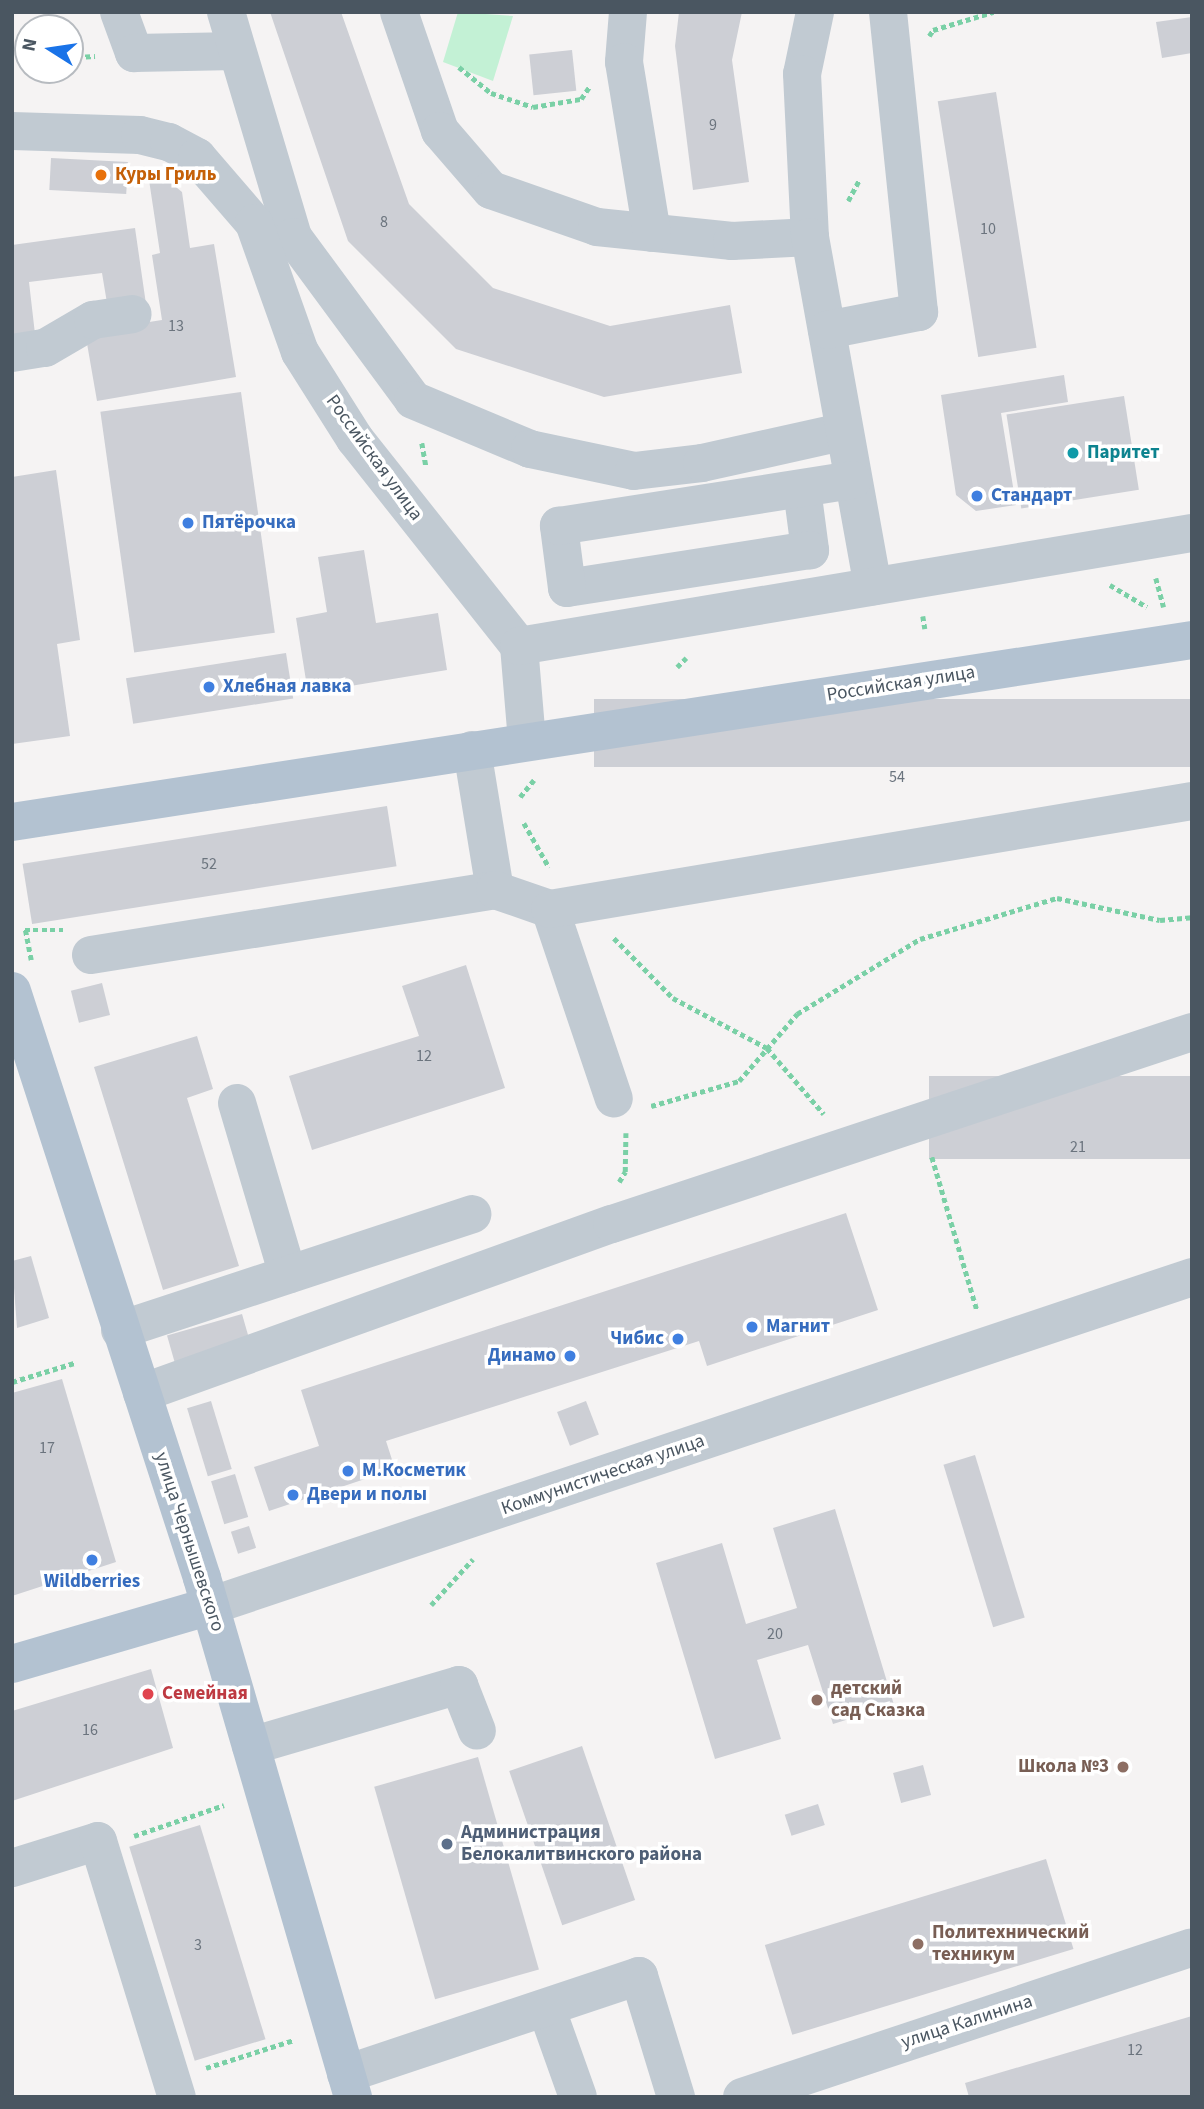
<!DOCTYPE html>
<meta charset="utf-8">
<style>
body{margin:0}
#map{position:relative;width:1204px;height:2109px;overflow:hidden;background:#f5f3f3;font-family:"Source Sans 3",sans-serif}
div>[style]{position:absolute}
.green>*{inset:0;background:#c3f1d5}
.building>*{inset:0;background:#cdcfd5;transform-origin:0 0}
.path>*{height:4.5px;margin-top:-2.25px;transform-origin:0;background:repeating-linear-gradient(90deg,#7ad0a6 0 5px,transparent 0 8.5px)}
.minor>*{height:38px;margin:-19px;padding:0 19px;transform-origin:19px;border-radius:19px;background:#c1cad2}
.major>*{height:38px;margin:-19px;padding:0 19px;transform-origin:19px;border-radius:19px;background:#b3c2d1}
.dots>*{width:19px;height:19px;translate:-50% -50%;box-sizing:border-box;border:4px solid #fff;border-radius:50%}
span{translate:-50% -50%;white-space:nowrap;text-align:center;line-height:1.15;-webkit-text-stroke:7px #fff;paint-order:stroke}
.number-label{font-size:16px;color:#6b747e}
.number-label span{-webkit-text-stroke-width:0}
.food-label{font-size:19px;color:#c56008;font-weight:700}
.left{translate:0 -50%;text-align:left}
.culture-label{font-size:19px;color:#0d838f;font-weight:700}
.street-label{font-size:19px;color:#4a5661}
.shop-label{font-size:19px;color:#366cbe;font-weight:700}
.right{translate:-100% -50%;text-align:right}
.education-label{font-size:19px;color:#785e54;font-weight:700}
.health-label{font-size:19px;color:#be3a42;font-weight:700}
.service-label{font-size:19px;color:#4e5e75;font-weight:700}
.frame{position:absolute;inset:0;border:14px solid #4a5661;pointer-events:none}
.north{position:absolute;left:14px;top:14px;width:70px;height:70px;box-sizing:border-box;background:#fff;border:2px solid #b7bbc0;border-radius:50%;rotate:282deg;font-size:19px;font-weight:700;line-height:28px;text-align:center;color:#4a5661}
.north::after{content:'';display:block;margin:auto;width:24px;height:32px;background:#1a73e8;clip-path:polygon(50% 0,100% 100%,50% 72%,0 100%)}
</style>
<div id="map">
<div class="green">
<i style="clip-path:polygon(458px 12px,513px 16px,493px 81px,443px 62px)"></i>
</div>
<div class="building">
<i style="clip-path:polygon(270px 12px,341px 12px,409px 204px,493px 288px,610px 326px,730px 305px,742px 373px,604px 397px,456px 349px,348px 241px)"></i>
<i style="clip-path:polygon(679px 12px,742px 12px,732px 60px,749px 182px,693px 190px,675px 46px)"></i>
<i style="clip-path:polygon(1192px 17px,1192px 53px,1162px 58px,1156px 22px)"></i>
<i style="left:572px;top:50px;width:41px;height:43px;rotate:84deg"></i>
<i style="left:996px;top:92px;width:259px;height:59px;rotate:81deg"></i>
<i style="left:51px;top:158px;width:77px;height:32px;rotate:3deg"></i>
<i style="clip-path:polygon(165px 178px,182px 192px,190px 248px,214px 244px,236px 377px,97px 401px,85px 332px,162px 320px,152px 255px,160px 253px,149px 180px)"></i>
<i style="clip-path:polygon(135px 228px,146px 304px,108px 309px,102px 273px,29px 282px,35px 334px,12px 337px,12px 245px)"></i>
<i style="clip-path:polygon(1064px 375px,1068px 402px,1001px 413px,1016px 505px,976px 511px,956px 495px,941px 395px)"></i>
<i style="left:241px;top:392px;width:243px;height:142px;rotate:82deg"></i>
<i style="left:1124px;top:396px;width:95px;height:119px;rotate:81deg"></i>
<i style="clip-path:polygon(56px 470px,80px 640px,57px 644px,70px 736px,12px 744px,12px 477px)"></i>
<i style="clip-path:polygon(364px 550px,376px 623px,438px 613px,447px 670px,308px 693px,296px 618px,327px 612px,318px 557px)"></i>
<i style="left:286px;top:653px;width:46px;height:162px;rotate:81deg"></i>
<i style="left:1192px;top:699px;width:68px;height:598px;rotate:90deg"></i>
<i style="left:387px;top:806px;width:61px;height:369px;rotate:81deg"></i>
<i style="clip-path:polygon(466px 965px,505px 1088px,312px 1150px,289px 1076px,419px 1036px,402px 986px)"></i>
<i style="left:102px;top:983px;width:33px;height:32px;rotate:76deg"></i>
<i style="clip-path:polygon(197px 1036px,213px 1089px,187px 1098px,239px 1266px,163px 1290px,94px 1067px)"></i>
<i style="left:1192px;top:1076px;width:83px;height:263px;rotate:90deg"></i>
<i style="clip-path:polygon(846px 1213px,878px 1310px,707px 1366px,699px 1341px,386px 1441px,395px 1469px,269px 1511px,254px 1467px,319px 1446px,301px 1390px)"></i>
<i style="clip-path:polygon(31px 1256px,49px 1318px,17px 1328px,12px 1261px)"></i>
<i style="left:242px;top:1314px;width:32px;height:78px;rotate:74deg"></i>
<i style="clip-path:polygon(62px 1379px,116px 1562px,12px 1596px,12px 1393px)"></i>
<i style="left:211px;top:1401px;width:71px;height:25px;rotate:73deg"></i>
<i style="left:586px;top:1401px;width:36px;height:31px;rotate:69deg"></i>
<i style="left:975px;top:1455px;width:170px;height:33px;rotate:73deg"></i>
<i style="left:235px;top:1474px;width:45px;height:25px;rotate:73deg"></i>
<i style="clip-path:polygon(835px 1509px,894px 1705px,833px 1724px,808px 1645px,757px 1660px,781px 1739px,715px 1759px,656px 1563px,722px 1543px,746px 1624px,797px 1608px,773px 1528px)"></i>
<i style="left:249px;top:1526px;width:23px;height:19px;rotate:72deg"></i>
<i style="clip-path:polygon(151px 1669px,173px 1748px,12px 1801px,12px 1711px)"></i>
<i style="left:582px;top:1746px;width:163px;height:77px;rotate:71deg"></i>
<i style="left:478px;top:1757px;width:221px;height:108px;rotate:74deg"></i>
<i style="left:923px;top:1765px;width:31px;height:31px;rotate:75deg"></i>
<i style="left:818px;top:1804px;width:22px;height:35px;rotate:72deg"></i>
<i style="left:200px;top:1825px;width:224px;height:74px;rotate:73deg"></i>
<i style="left:1046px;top:1859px;width:94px;height:294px;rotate:73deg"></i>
<i style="clip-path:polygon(1192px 2016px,1192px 2097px,969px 2097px,965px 2083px)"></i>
</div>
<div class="path">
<i style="left:929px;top:36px;width:7px;rotate:-56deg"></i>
<i style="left:933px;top:30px;width:63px;rotate:-16.7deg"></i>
<i style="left:77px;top:57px;width:18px;rotate:-3deg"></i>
<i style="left:459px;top:67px;width:41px;rotate:39.1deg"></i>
<i style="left:491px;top:93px;width:44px;rotate:18.4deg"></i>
<i style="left:533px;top:107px;width:49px;rotate:-9.5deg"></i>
<i style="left:581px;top:99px;width:14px;rotate:-56deg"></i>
<i style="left:848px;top:201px;width:24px;rotate:-62deg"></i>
<i style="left:422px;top:443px;width:23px;rotate:80deg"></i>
<i style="left:1156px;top:578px;width:30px;rotate:75deg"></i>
<i style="left:1110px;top:585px;width:43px;rotate:30.7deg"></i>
<i style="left:923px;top:616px;width:13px;rotate:81deg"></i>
<i style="left:677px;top:667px;width:13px;rotate:-45deg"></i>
<i style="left:520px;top:797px;width:22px;rotate:-51deg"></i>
<i style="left:524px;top:823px;width:51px;rotate:60.4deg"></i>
<i style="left:614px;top:938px;width:84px;rotate:45.5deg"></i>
<i style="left:673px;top:998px;width:106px;rotate:28deg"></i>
<i style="left:767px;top:1048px;width:87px;rotate:49.2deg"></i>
<i style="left:31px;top:960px;width:31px;rotate:-101deg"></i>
<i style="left:25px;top:930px;width:38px"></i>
<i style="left:651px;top:1106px;width:91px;rotate:-15.9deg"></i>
<i style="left:739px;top:1081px;width:89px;rotate:-49.1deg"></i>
<i style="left:797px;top:1014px;width:144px;rotate:-31.4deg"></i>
<i style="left:920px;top:939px;width:143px;rotate:-16.7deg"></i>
<i style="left:1057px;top:898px;width:105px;rotate:12.1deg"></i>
<i style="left:1160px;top:920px;width:32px;rotate:-5deg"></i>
<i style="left:932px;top:1157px;width:159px;rotate:73.6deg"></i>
<i style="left:619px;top:1182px;width:12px;rotate:-59deg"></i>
<i style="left:625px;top:1172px;width:39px;rotate:-89deg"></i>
<i style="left:12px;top:1382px;width:65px;rotate:-17deg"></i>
<i style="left:431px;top:1605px;width:62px;rotate:-47.6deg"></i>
<i style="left:134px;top:1836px;width:95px;rotate:-19deg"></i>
<i style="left:206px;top:2068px;width:92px;rotate:-17.7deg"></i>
</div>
<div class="minor">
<i style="left:119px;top:12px;width:44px;rotate:69.9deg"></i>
<i style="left:134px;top:53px;width:103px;rotate:-1.1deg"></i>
<i style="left:226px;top:12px;width:235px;rotate:73.4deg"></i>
<i style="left:293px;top:237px;width:202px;rotate:53.6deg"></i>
<i style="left:413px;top:400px;width:127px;rotate:22.7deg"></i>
<i style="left:530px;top:449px;width:106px;rotate:11.9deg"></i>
<i style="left:634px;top:471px;width:68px;rotate:-6.7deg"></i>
<i style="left:702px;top:463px;width:143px;rotate:-12.5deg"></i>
<i style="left:399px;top:12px;width:126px;rotate:71deg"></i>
<i style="left:440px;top:131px;width:78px;rotate:49.2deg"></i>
<i style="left:491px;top:190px;width:112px;rotate:19.2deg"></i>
<i style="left:597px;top:227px;width:136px;rotate:5.9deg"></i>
<i style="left:732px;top:241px;width:78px;rotate:-2.9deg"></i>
<i style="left:628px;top:12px;width:50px;rotate:94.6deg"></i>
<i style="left:624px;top:62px;width:173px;rotate:80.7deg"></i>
<i style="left:815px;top:12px;width:63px;rotate:101.8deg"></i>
<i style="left:802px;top:74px;width:163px;rotate:87.2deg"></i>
<i style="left:810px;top:237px;width:355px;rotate:79.8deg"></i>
<i style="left:12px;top:131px;width:128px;rotate:1.8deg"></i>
<i style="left:140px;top:135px;width:30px;rotate:14deg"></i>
<i style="left:169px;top:142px;width:32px;rotate:28deg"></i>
<i style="left:197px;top:157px;width:87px;rotate:49.2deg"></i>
<i style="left:254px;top:223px;width:137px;rotate:70.4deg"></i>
<i style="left:300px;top:352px;width:103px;rotate:57.7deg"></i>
<i style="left:355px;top:439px;width:264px;rotate:51.6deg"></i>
<i style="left:519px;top:646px;width:95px;rotate:85.2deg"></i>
<i style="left:827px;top:330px;width:94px;rotate:-11.1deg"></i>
<i style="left:919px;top:312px;width:302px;rotate:-95.9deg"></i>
<i style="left:12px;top:353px;width:33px;rotate:-9deg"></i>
<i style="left:45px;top:348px;width:56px;rotate:-30.3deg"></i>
<i style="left:93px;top:320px;width:40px;rotate:-8.5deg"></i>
<i style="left:802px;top:489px;width:62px;rotate:82.5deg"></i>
<i style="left:810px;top:550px;width:246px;rotate:171.1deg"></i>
<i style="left:567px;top:588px;width:63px;rotate:-97.4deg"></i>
<i style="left:559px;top:526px;width:297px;rotate:-8.9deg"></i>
<i style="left:519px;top:646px;width:682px;rotate:-9.53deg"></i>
<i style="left:472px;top:750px;width:142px;rotate:80.7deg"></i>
<i style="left:550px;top:909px;width:200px;rotate:71.4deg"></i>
<i style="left:91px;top:955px;width:409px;rotate:-9.1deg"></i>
<i style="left:495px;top:890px;width:58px;rotate:19.1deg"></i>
<i style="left:550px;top:909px;width:651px;rotate:-9.55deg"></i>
<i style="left:237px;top:1103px;width:179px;rotate:73.5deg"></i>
<i style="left:120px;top:1330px;width:371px;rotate:-18.2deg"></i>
<i style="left:142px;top:1393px;width:499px;rotate:-19.8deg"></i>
<i style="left:612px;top:1224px;width:611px;rotate:-18.32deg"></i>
<i style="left:210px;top:1606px;width:1036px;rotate:-18.52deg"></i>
<i style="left:251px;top:1746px;width:217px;rotate:-16.3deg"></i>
<i style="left:459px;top:1685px;width:49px;rotate:68.6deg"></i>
<i style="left:12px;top:1868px;width:90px;rotate:-17.4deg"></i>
<i style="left:98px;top:1841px;width:268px;rotate:72.9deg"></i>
<i style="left:547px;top:2010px;width:92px;rotate:70.4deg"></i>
<i style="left:346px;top:2074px;width:309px;rotate:-18.5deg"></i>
<i style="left:639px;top:1976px;width:127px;rotate:73deg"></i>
<i style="left:742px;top:2097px;width:474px;rotate:-18.4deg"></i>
</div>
<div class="major">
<i style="left:12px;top:822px;width:1194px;rotate:-8.77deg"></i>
<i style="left:12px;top:991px;width:617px;rotate:72.06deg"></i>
<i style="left:202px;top:1578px;width:541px;rotate:73.78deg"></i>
<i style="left:12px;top:1664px;width:206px;rotate:-16.3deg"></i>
</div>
<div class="dots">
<i style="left:101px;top:175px;background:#e8710a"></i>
<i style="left:1073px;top:453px;background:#0f9aa8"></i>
<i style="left:977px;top:496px;background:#3f7fe0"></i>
<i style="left:188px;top:523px;background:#3f7fe0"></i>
<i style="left:209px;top:687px;background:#3f7fe0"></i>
<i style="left:752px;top:1327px;background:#3f7fe0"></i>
<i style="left:678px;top:1339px;background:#3f7fe0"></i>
<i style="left:570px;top:1356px;background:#3f7fe0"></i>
<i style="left:348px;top:1471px;background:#3f7fe0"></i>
<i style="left:293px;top:1495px;background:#3f7fe0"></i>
<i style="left:92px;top:1560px;background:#3f7fe0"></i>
<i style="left:148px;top:1694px;background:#e0444e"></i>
<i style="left:817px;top:1700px;background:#8d6e63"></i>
<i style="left:1123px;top:1767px;background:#8d6e63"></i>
<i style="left:447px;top:1844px;background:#5c6f8a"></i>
<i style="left:918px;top:1944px;background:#8d6e63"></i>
</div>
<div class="number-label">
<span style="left:713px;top:125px">9</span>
<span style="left:384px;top:222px">8</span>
<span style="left:988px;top:229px">10</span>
<span style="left:176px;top:326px">13</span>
<span style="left:897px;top:777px">54</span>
<span style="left:209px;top:864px">52</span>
<span style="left:424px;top:1056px">12</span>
<span style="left:1078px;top:1147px">21</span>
<span style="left:47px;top:1448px">17</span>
<span style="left:775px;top:1634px">20</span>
<span style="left:90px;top:1730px">16</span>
<span style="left:198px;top:1945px">3</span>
<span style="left:1135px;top:2050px">12</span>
</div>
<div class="food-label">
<span class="left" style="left:115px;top:175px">Куры Гриль</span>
</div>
<div class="culture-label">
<span class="left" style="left:1087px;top:453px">Паритет</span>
</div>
<div class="street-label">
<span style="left:374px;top:458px;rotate:54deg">Российская улица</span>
<span style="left:901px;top:684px;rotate:-9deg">Российская улица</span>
<span style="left:603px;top:1475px;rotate:-19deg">Коммунистическая улица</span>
<span style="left:189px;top:1542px;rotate:72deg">улица Чернышевского</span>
<span style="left:967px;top:2022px;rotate:-18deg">улица Калинина</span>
</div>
<div class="shop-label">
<span class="left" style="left:991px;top:496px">Стандарт</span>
<span class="left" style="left:202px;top:523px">Пятёрочка</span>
<span class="left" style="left:223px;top:687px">Хлебная лавка</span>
<span class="left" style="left:766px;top:1327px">Магнит</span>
<span class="right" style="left:664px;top:1339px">Чибис</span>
<span class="right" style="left:556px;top:1356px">Динамо</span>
<span class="left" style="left:362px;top:1471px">М.Косметик</span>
<span class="left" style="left:307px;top:1495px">Двери и полы</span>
<span style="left:92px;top:1582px">Wildberries</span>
</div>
<div class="education-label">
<span class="left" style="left:831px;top:1700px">детский<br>сад Сказка</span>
<span class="right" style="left:1109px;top:1767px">Школа №3</span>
<span class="left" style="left:932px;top:1944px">Политехнический<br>техникум</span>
</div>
<div class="health-label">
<span class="left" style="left:162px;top:1694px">Семейная</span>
</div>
<div class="service-label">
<span class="left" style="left:461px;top:1844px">Администрация<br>Белокалитвинского района</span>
</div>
<div class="frame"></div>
<div class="north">N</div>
</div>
